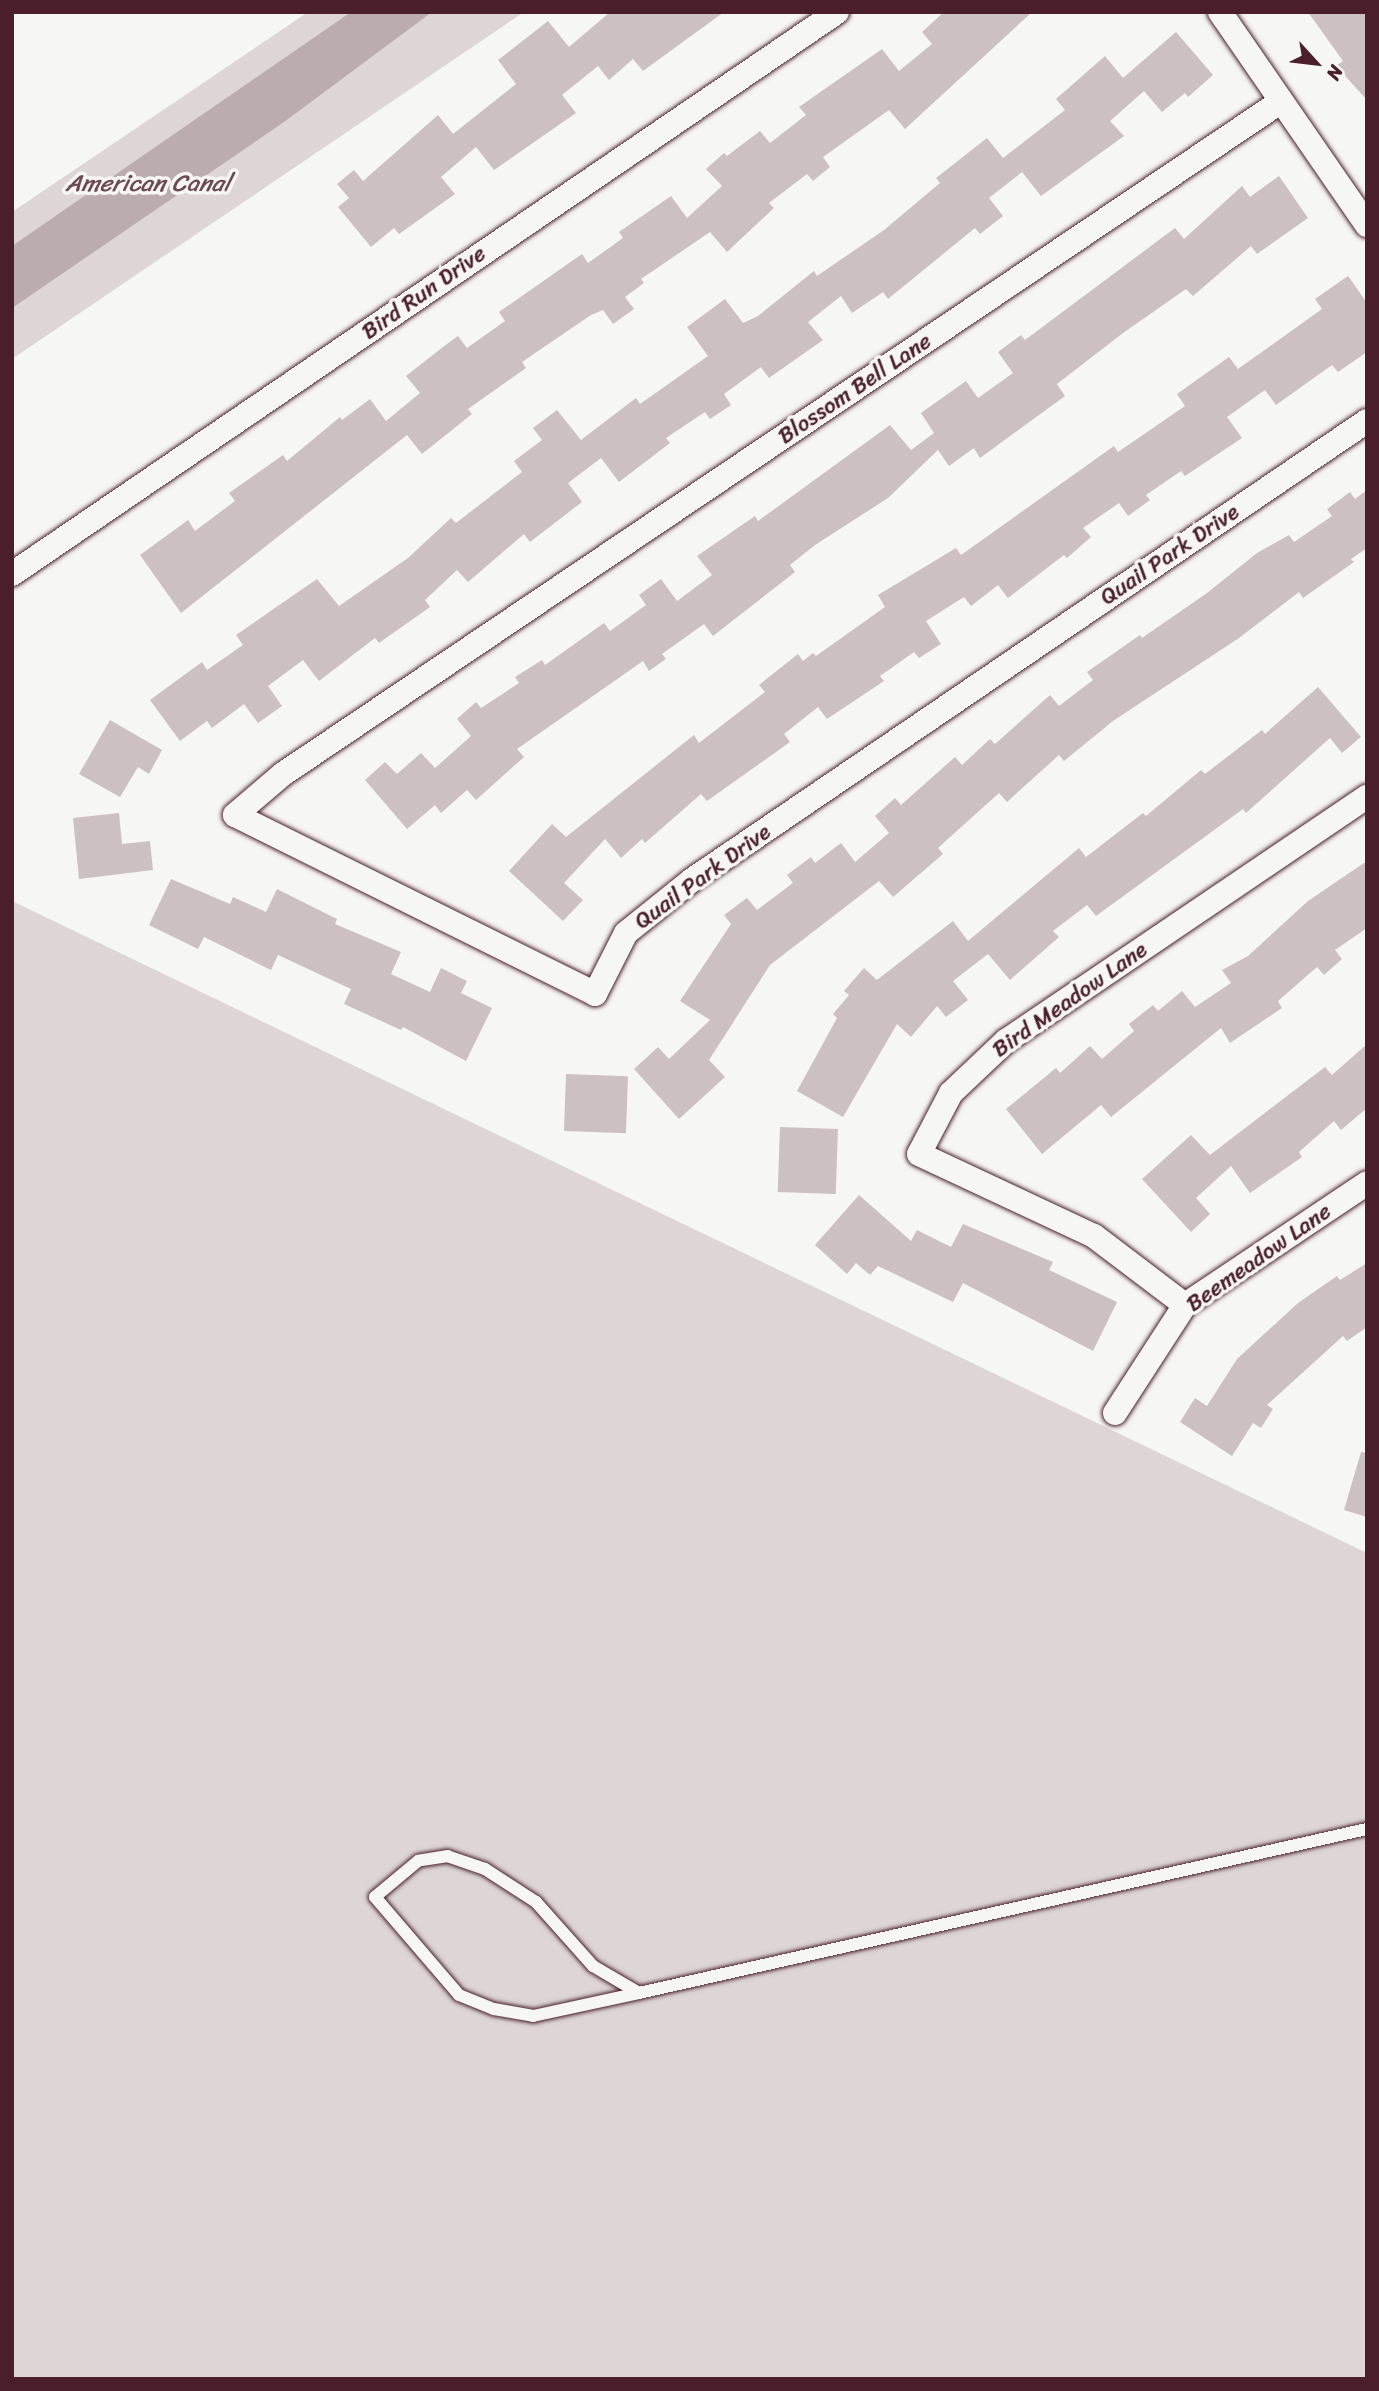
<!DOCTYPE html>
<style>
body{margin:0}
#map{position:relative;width:1379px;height:2391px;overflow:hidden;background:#f6f6f2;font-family:Sriracha,sans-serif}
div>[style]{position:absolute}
.green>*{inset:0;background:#ddd6d5}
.water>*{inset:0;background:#bbadae}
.building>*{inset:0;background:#ccc1c0;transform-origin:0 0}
.roads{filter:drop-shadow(0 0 2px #4a1f2b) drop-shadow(0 0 2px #4a1f2b)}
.lane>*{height:12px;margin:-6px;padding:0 6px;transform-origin:6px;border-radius:6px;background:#f6f6f2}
.street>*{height:24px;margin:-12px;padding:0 12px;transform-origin:12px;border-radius:12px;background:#f6f6f2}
span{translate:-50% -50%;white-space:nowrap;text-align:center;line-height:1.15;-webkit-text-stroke:7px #f6f6f2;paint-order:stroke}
.street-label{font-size:23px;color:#4a1f2b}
.water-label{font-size:24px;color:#6c4a52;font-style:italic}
.frame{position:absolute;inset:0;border:14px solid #4a1f2b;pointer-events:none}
.north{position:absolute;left:1281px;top:28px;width:70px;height:70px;-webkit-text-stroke:5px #f6f6f2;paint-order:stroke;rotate:117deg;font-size:19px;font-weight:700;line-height:28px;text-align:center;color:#4a1f2b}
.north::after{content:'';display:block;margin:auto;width:24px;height:32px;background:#4a1f2b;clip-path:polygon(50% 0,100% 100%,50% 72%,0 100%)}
</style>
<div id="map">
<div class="green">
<i style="clip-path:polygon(308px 12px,524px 12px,12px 359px,12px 212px)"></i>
<i style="clip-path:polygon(12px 901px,1367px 1553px,1367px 2379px,12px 2379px)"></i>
</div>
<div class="water">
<i style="clip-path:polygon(351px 12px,432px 12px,284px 122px,12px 308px,12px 246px)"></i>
</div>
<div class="building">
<i style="clip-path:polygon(610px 12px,724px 12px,643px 71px,633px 59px,609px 80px,598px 66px,562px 95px,576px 113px,494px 170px,476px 147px,441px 177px,455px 194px,399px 234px,394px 228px,371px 247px,338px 207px,349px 198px,337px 184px,354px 170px,363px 181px,438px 115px,453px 134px,516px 84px,498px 60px,548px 21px,569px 47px)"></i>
<i style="clip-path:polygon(944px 12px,1032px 12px,905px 129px,889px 110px,823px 157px,830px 167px,813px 181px,807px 174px,769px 203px,774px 208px,727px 252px,710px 232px,641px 279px,644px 283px,625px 297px,634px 309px,613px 324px,603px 310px,591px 315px,522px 362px,526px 368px,468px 409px,472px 414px,422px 454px,407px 435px,181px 613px,140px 555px,188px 520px,195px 531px,235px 501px,229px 493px,283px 455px,287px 461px,340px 417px,342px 420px,370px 399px,386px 421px,420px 393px,406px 376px,443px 347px,458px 336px,467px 348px,505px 321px,499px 312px,582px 254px,588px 263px,623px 238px,619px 232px,671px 196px,687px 218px,722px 186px,706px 169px,724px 153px,727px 156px,760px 131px,770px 143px,806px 115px,799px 107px,882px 49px,899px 71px,932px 44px,922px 32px)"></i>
<i style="clip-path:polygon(1308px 12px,1367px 12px,1367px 100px,1336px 66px,1343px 61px)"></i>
<i style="clip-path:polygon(1176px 32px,1213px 75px,1188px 97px,1185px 93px,1162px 112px,1144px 91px,1110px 121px,1124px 136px,1041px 196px,1022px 172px,989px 198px,1003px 216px,980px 234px,975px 228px,888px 299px,883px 292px,852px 313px,841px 296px,808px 322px,823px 340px,769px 378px,761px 367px,724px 394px,731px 405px,710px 419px,705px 412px,666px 438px,670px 443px,619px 482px,601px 458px,568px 483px,582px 502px,530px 542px,524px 534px,468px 582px,457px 570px,425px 600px,430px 607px,379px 643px,375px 638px,319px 681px,303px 660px,268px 686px,282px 706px,258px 723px,244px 704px,212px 728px,207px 721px,180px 741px,150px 700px,202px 662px,207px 670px,243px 645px,236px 635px,317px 579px,339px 606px,408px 558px,451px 518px,456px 523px,522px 472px,514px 461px,542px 440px,533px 428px,557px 410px,581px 440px,636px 398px,640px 404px,708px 356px,687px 327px,725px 299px,743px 323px,758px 316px,814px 271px,817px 276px,884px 230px,940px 183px,936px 178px,987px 138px,1003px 158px,1065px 110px,1056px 99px,1105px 56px,1123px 78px)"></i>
<i style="clip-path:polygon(1279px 176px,1308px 218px,1257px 254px,1251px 246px,1193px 296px,1186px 289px,1123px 333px,1057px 384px,1065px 396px,980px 458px,974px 448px,949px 466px,938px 450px,888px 498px,815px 545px,790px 565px,795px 572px,713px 636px,704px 624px,662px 654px,666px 659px,649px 671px,643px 661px,517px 749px,524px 757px,476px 800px,467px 790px,441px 813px,435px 805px,407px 829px,365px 780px,385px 762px,397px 774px,421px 753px,435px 768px,471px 736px,457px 719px,476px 702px,481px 708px,519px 683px,515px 677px,542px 660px,545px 665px,604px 623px,610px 631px,646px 605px,639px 595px,661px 579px,677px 601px,712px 575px,697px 556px,755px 516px,758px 521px,890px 425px,911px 450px,934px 433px,921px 413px,966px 381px,978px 398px,1013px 373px,998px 352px,1021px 335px,1025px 340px,1175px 228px,1184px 239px,1242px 186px,1250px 197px)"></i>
<i style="clip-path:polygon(1348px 276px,1367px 303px,1367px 352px,1338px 372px,1332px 365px,1276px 405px,1265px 390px,1227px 417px,1242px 438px,1185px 476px,1181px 471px,1146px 495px,1150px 500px,1128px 516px,1119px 503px,1083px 528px,1091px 537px,1067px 558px,1064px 555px,1008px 598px,998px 585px,971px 606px,964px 597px,926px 621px,941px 644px,919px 658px,914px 652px,880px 676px,884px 681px,827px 719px,818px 707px,784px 734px,790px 742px,707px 801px,701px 794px,645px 843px,642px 839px,621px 858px,605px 839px,564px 883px,583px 900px,563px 921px,509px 871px,552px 824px,566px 837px,694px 735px,699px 743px,765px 692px,759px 685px,798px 654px,803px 661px,813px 653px,816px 656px,885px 607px,878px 595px,956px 548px,961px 555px,1114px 446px,1118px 452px,1185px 406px,1177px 394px,1229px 357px,1238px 369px,1322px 309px,1315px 299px)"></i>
<i style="clip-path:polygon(1367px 490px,1367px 548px,1351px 559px,1354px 562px,1303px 598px,1299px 592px,1239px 638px,1113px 721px,1064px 761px,1059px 755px,1007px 802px,999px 793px,938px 848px,943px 854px,893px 897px,879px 881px,770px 965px,709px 1060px,725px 1077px,679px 1119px,634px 1069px,658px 1047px,669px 1059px,710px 1020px,680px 1001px,731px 924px,724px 915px,747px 898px,757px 910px,793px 883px,787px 875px,811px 857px,815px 863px,841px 843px,855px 862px,889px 833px,875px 816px,895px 798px,901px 805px,955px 757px,962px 765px,990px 739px,995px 744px,1050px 695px,1059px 706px,1093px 680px,1087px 672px,1140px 635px,1142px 638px,1207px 593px,1257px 553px,1289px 535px,1294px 542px,1332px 516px,1327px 509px,1350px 492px,1355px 499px)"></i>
<i style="clip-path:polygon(1318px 687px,1361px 737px,1342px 753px,1330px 738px,1246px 813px,1243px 809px,1096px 916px,1087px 905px,1053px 931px,1059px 937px,1010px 980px,988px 954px,953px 981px,968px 1000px,946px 1017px,937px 1006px,911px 1037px,897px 1024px,843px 1117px,797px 1091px,837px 1018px,833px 1014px,849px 995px,844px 991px,864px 968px,877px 980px,953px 921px,968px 941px,1079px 848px,1086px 857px,1143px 813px,1146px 816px,1201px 770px,1205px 774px,1262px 730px,1265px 734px)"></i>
<i style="clip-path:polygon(110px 720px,162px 750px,149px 774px,138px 767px,120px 797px,79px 774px)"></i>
<i style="clip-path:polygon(119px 813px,122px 844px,150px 841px,153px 870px,79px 879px,73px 818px)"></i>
<i style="clip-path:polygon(1367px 861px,1367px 928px,1335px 950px,1342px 959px,1324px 975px,1317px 967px,1278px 1001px,1282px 1008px,1230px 1043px,1221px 1028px,1111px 1117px,1101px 1105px,1042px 1154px,1006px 1109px,1056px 1068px,1060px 1073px,1090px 1046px,1102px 1059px,1134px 1031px,1129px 1024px,1153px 1005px,1158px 1011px,1182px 991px,1195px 1007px,1231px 983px,1222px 970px,1248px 956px,1308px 901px)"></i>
<i style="clip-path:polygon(171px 879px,230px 904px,233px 897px,266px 912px,277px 889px,337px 919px,335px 924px,401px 952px,391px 974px,430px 992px,441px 968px,467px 981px,461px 993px,492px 1008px,466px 1061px,403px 1027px,401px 1030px,344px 1004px,351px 989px,278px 955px,271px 970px,204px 937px,198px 949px,149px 925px)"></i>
<i style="clip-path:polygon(1367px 1044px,1367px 1108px,1341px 1130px,1334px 1121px,1299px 1152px,1302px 1157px,1250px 1193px,1231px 1166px,1196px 1198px,1210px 1214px,1191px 1232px,1142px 1179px,1191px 1135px,1210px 1155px,1325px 1067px,1332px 1075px)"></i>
<i style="left:566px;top:1074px;width:62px;height:57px;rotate:2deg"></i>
<i style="left:780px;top:1127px;width:58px;height:65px;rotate:2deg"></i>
<i style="clip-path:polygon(859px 1195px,911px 1241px,917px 1230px,951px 1247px,963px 1224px,1053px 1262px,1049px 1270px,1117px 1302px,1093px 1351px,963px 1283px,953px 1302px,878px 1266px,870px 1275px,856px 1263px,847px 1274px,815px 1245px)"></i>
<i style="clip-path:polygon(1367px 1263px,1367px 1327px,1347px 1341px,1343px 1336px,1267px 1405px,1273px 1409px,1261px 1428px,1253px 1423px,1232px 1456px,1180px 1422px,1195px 1398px,1207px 1406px,1237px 1359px,1298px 1303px,1337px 1276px,1340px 1280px)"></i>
<i style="clip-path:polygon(1361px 1452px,1367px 1453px,1367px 1517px,1344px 1510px)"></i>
</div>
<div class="roads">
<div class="lane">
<i style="left:639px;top:1993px;width:53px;rotate:-149.6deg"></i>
<i style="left:593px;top:1966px;width:86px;rotate:-131.7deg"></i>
<i style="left:536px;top:1902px;width:61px;rotate:-147.1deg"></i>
<i style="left:485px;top:1869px;width:39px;rotate:-161deg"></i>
<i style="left:448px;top:1856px;width:30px;rotate:171deg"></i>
<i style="left:418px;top:1861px;width:56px;rotate:140.1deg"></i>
<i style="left:375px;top:1897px;width:129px;rotate:49.4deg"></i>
<i style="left:459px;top:1995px;width:38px;rotate:22deg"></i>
<i style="left:494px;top:2009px;width:40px;rotate:10deg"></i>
<i style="left:533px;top:2016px;width:108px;rotate:-12.2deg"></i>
<i style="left:639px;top:1993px;width:746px;rotate:-12.7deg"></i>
</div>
<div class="street">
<i style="left:1220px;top:12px;width:259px;rotate:55.4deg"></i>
<i style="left:1280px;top:102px;width:1202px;rotate:146.02deg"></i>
<i style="left:283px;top:774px;width:63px;rotate:139.5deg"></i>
<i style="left:235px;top:815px;width:402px;rotate:26.4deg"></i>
<i style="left:595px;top:994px;width:68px;rotate:-63.1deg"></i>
<i style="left:626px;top:933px;width:85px;rotate:-38.8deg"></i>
<i style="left:692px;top:880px;width:816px;rotate:-34.22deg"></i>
<i style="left:12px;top:574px;width:998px;rotate:-34.26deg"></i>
<i style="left:1185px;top:1305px;width:114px;rotate:-142.8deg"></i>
<i style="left:1094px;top:1236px;width:193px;rotate:-154.9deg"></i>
<i style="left:919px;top:1154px;width:69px;rotate:-62.3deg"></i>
<i style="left:951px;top:1093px;width:76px;rotate:-43.4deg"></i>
<i style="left:1006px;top:1041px;width:436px;rotate:-34.1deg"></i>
<i style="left:1115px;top:1413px;width:129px;rotate:-57.1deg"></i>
<i style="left:1185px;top:1305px;width:219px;rotate:-33.8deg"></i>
</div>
</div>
<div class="street-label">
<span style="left:424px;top:293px;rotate:-35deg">Bird Run Drive</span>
<span style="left:855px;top:389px;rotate:-34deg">Blossom Bell Lane</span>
<span style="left:1170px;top:555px;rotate:-34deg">Quail Park Drive</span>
<span style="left:703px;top:877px;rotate:-36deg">Quail Park Drive</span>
<span style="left:1070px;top:1000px;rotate:-35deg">Bird Meadow Lane</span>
<span style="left:1259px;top:1258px;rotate:-35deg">Beemeadow Lane</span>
</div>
<div class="water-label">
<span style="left:148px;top:184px">American Canal</span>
</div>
<div class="frame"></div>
<div class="north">N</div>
</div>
